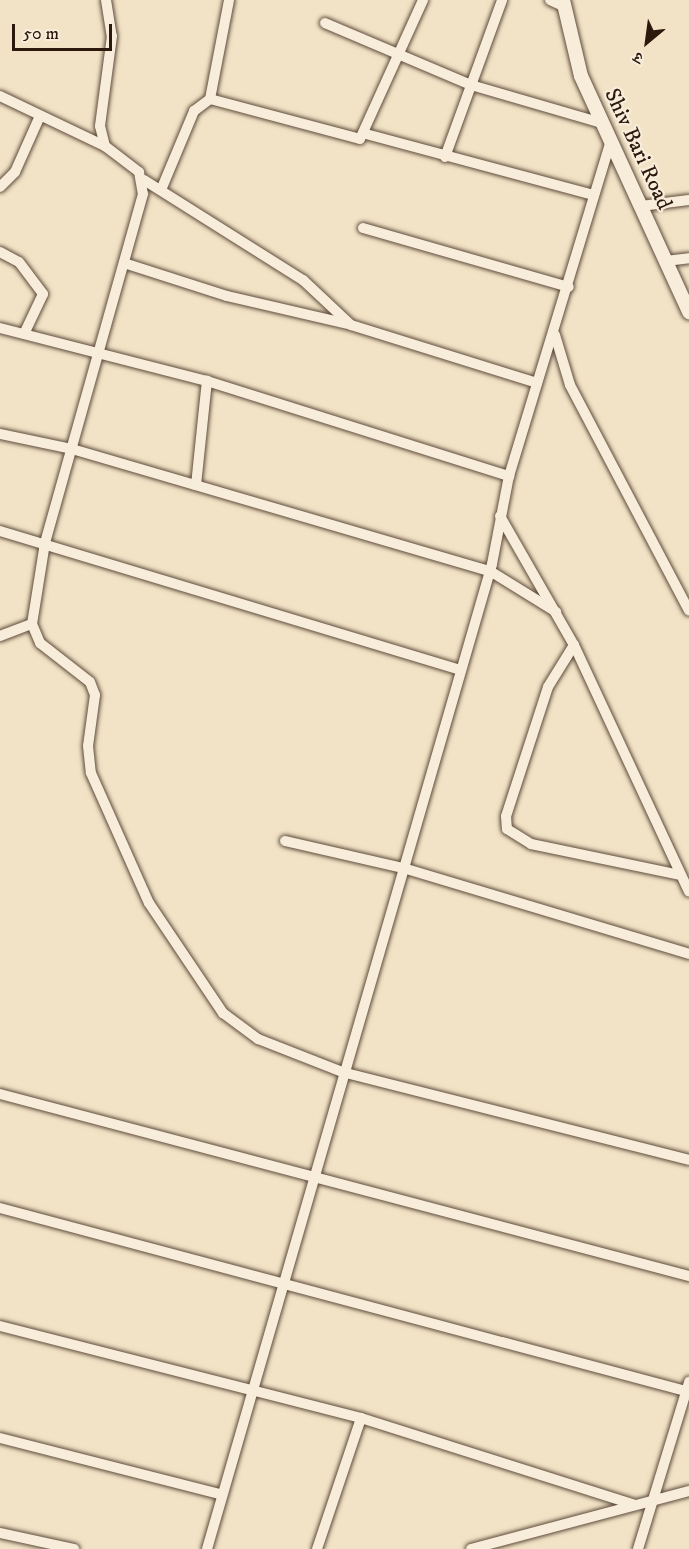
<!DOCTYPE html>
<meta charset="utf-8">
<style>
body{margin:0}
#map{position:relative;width:689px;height:1549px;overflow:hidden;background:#f2e3c6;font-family:"IM FELL DW Pica","Noto Serif Devanagari",serif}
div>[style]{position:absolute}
.roads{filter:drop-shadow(0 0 2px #5e4b3b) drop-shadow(0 0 2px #5e4b3b)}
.minor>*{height:10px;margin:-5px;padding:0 5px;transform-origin:5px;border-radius:5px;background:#f7edda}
.tertiary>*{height:14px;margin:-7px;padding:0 7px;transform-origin:7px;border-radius:7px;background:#f7edda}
span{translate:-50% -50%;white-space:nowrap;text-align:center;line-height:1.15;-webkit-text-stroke:4.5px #f7edda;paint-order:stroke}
.street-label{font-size:22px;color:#2c180d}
.north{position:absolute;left:617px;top:12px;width:60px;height:60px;-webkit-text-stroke:4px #f7edda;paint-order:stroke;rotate:209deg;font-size:16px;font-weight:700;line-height:24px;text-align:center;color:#2c180d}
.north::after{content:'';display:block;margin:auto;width:21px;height:27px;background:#2c180d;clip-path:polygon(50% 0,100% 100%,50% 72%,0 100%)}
.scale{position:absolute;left:12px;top:24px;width:100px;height:27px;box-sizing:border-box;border:3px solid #2c180d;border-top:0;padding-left:8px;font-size:18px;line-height:21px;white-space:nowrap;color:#2c180d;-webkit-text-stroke:4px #f7edda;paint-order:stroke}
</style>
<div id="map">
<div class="roads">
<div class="minor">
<i style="left:106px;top:0;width:36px;rotate:81deg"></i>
<i style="left:112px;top:36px;width:91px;rotate:97.6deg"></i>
<i style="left:100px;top:126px;width:21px;rotate:76deg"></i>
<i style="left:105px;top:146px;width:43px;rotate:37.4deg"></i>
<i style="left:139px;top:172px;width:22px;rotate:80deg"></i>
<i style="left:143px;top:194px;width:362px;rotate:105.7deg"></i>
<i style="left:45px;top:543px;width:82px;rotate:99.1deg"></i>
<i style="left:32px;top:624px;width:21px;rotate:67deg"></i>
<i style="left:40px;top:643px;width:63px;rotate:38deg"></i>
<i style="left:90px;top:682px;width:14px;rotate:69deg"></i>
<i style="left:95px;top:695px;width:51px;rotate:97.8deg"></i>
<i style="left:88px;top:746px;width:27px;rotate:84deg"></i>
<i style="left:91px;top:773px;width:142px;rotate:66deg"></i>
<i style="left:149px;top:903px;width:133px;rotate:56.1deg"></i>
<i style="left:223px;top:1013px;width:44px;rotate:36.6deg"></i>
<i style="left:258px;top:1039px;width:90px;rotate:21.4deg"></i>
<i style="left:342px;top:1072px;width:358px;rotate:14.2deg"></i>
<i style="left:550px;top:0;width:14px;rotate:25deg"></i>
<i style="left:325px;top:23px;width:159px;rotate:23deg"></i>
<i style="left:471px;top:85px;width:136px;rotate:16.2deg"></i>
<i style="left:0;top:96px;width:116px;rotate:25.5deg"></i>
<i style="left:210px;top:99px;width:101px;rotate:-79.1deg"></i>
<i style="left:366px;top:134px;width:236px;rotate:15deg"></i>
<i style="left:445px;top:157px;width:167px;rotate:-70deg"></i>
<i style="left:144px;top:180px;width:188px;rotate:32.2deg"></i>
<i style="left:303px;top:280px;width:66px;rotate:43.2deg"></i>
<i style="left:351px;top:325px;width:195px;rotate:17.3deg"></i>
<i style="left:0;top:187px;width:21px;rotate:-45deg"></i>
<i style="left:15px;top:172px;width:59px;rotate:-66deg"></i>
<i style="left:161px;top:190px;width:86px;rotate:-67.3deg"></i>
<i style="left:194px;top:111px;width:20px;rotate:-37deg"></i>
<i style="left:210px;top:99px;width:155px;rotate:14.9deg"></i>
<i style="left:360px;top:139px;width:153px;rotate:-65.6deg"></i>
<i style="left:641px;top:206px;width:48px;rotate:-7.1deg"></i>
<i style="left:363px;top:228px;width:214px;rotate:16deg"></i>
<i style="left:0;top:252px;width:21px;rotate:28deg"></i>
<i style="left:19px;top:262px;width:40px;rotate:53deg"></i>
<i style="left:43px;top:294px;width:44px;rotate:115.4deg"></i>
<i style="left:666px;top:261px;width:23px;rotate:-7deg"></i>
<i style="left:124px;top:263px;width:108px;rotate:17.8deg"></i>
<i style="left:227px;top:296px;width:124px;rotate:13deg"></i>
<i style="left:0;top:328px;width:214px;rotate:14.4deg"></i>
<i style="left:207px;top:381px;width:317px;rotate:17.5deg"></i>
<i style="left:555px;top:335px;width:52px;rotate:73.3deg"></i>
<i style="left:570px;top:385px;width:255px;rotate:62.2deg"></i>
<i style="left:0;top:434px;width:74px;rotate:11.8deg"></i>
<i style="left:72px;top:449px;width:435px;rotate:16.3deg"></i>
<i style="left:490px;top:571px;width:78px;rotate:31.8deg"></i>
<i style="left:196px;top:485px;width:105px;rotate:-84deg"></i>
<i style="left:500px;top:516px;width:149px;rotate:60.2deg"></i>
<i style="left:574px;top:645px;width:272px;rotate:65deg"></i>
<i style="left:0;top:531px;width:481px;rotate:16.8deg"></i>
<i style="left:0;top:636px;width:34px;rotate:-21deg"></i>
<i style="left:574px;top:645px;width:49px;rotate:121.8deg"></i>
<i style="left:548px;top:687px;width:136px;rotate:108deg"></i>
<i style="left:506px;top:816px;width:13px;rotate:86deg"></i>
<i style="left:507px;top:829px;width:28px;rotate:32deg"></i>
<i style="left:531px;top:844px;width:153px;rotate:11.7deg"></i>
<i style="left:285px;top:841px;width:121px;rotate:12.9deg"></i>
<i style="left:403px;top:868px;width:299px;rotate:16.7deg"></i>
<i style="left:0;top:1094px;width:713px;rotate:14.8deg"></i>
<i style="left:0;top:1208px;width:713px;rotate:14.95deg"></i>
<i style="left:0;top:1326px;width:373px;rotate:14.3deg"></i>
<i style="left:361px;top:1418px;width:287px;rotate:17.6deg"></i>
<i style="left:0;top:1438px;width:226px;rotate:14.3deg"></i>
<i style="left:0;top:1533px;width:76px;rotate:12.2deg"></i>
<i style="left:207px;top:1549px;width:1025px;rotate:-73.86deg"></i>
<i style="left:492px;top:564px;width:90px;rotate:-79.1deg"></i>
<i style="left:509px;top:476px;width:350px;rotate:-73.1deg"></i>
<i style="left:317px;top:1549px;width:138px;rotate:-71.4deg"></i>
<i style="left:471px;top:1549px;width:226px;rotate:-14.9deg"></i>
<i style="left:638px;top:1549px;width:175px;rotate:-73deg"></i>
</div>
<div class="tertiary">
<i style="left:563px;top:0;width:78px;rotate:76.7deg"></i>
<i style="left:581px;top:76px;width:260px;rotate:65.4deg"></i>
</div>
</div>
<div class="street-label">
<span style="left:638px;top:149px;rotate:65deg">Shiv Bari Road</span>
</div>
<div class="north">उ</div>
<div class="scale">50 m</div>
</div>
